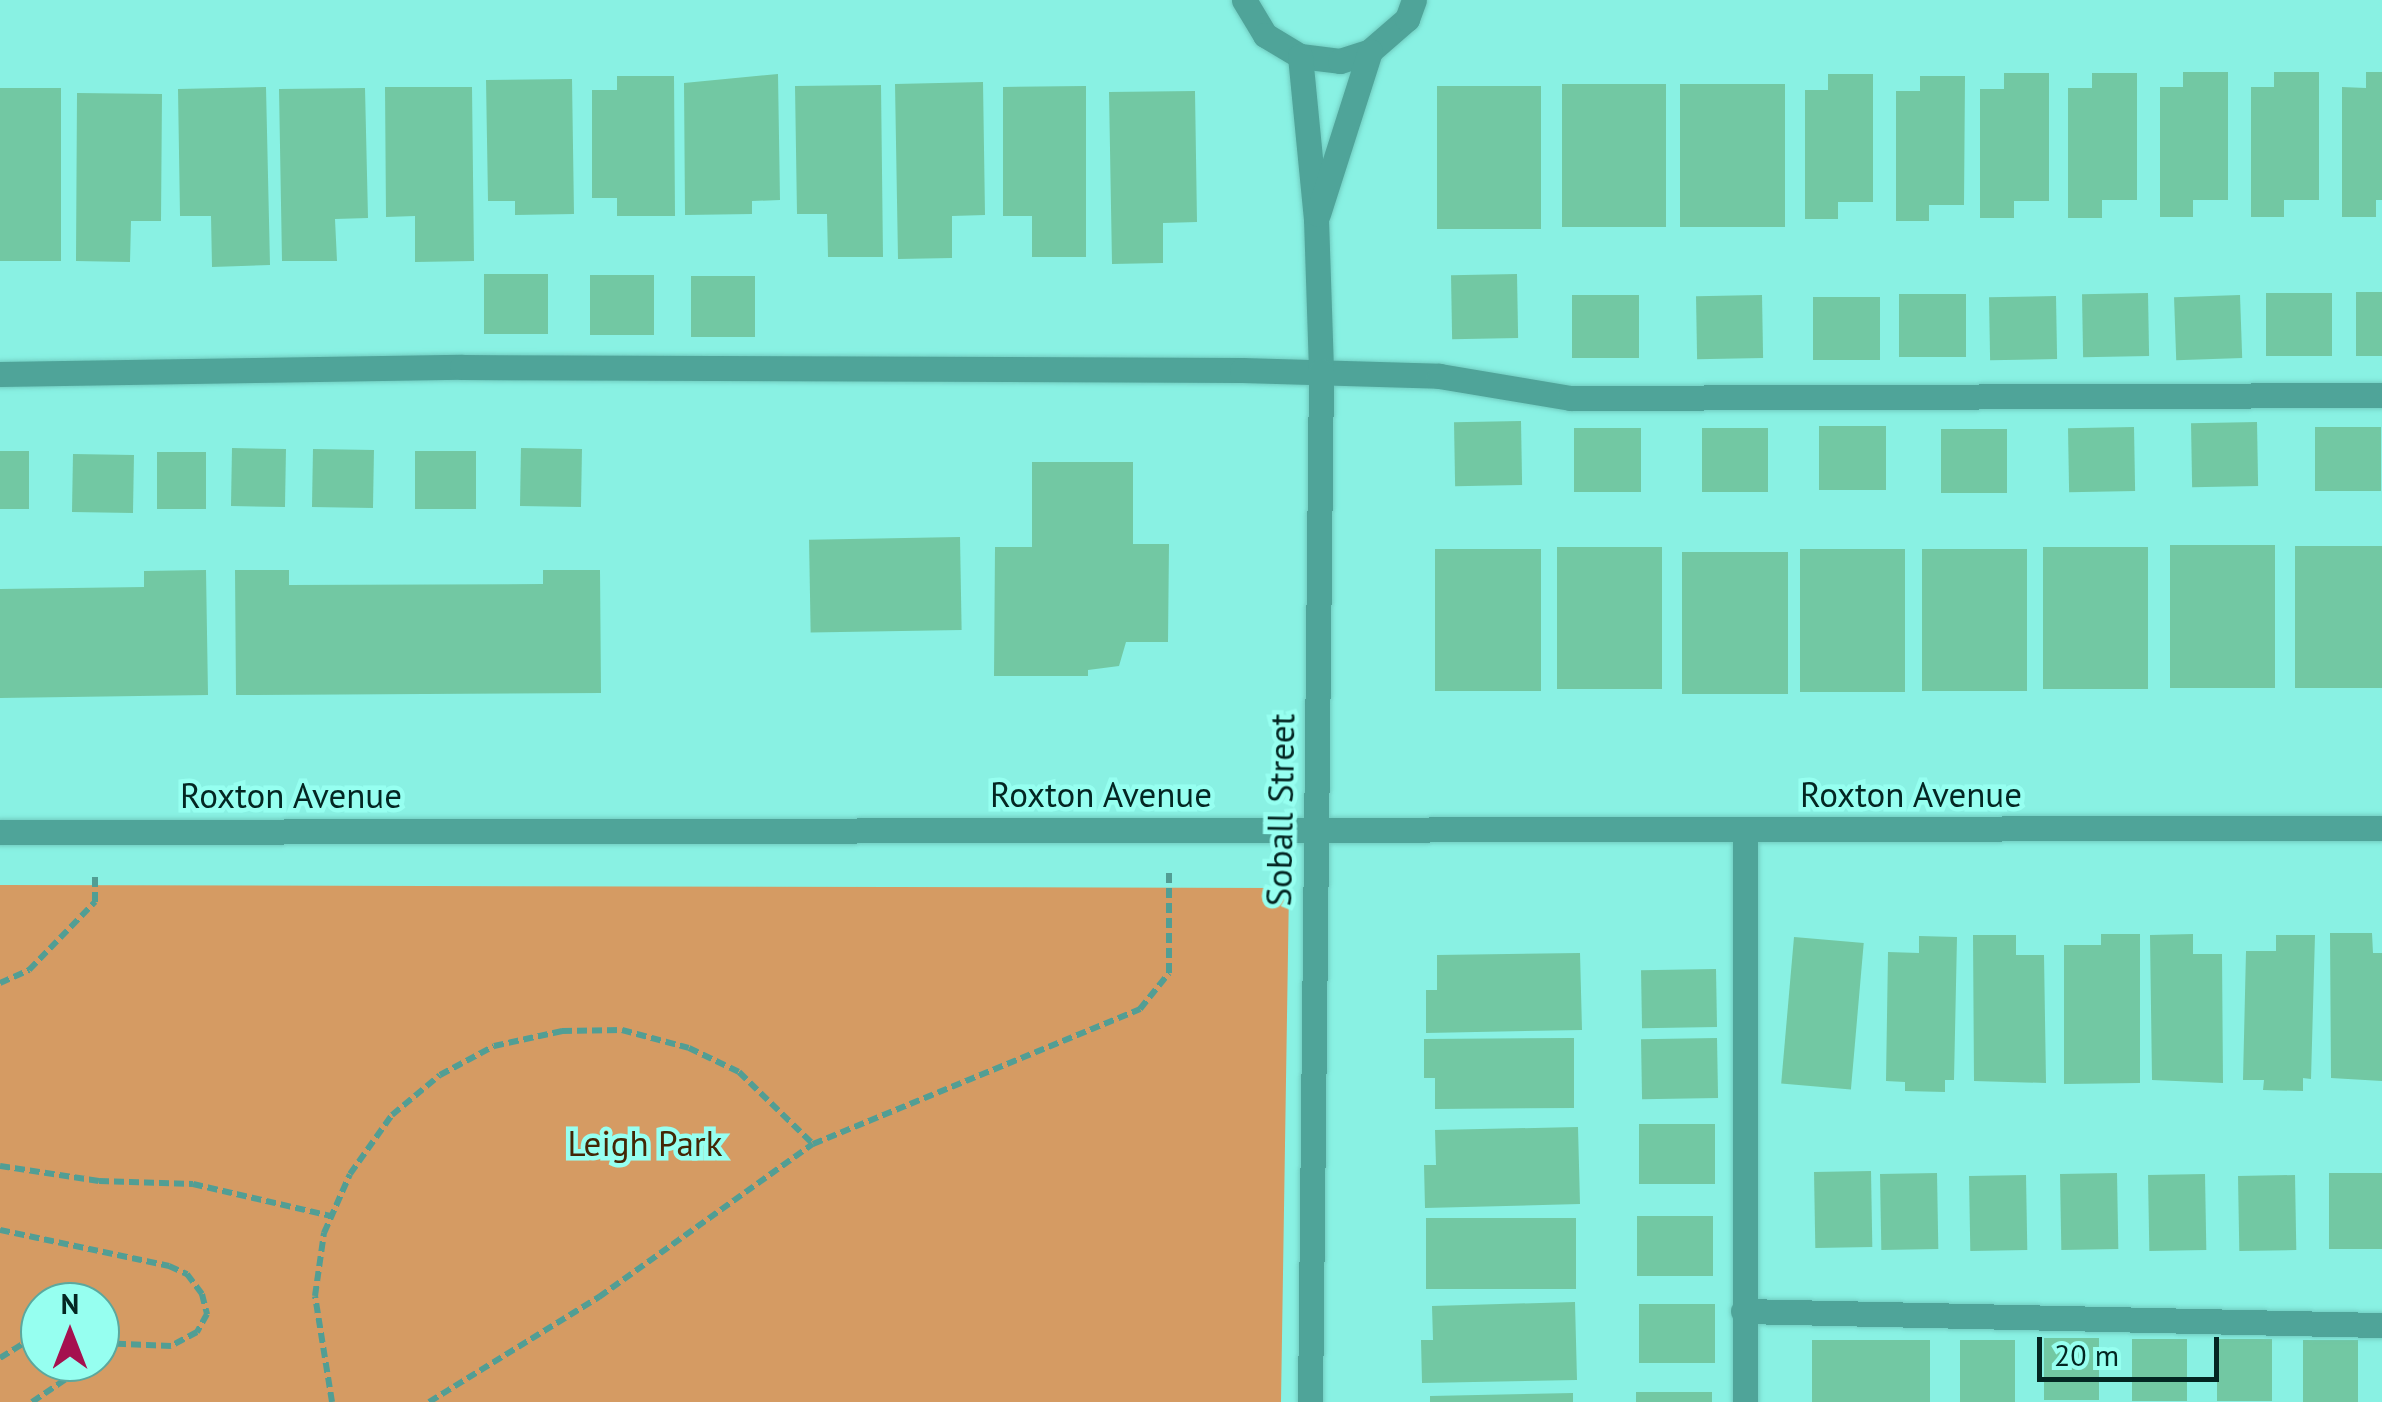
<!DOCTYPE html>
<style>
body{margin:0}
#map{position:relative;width:2382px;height:1402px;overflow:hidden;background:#89f1e3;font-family:"PT Sans",sans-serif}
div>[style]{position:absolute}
.green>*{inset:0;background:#d59b63}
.building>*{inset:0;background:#72c8a3;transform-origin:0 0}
.path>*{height:6px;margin-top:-3px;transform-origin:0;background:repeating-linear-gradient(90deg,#529e94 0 10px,transparent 0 15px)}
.roads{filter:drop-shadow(0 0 2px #71ccc0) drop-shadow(0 0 2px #71ccc0)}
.service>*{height:25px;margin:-12.5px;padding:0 12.5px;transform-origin:12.5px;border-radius:12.5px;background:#4fa499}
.minor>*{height:25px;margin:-12.5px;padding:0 12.5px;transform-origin:12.5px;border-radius:12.5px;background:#4fa499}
.tertiary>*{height:25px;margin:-12.5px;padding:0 12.5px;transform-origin:12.5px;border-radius:12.5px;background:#4fa499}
span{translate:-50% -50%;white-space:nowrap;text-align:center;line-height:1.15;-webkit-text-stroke:9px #96fff0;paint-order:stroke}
.street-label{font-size:35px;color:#032622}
.park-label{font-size:35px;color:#432605}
.north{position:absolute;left:20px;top:1282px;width:100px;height:100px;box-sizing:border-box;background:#96fff0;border:2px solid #5ba89e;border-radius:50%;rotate:0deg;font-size:28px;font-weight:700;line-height:40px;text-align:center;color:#032622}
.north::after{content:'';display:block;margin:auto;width:35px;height:45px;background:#a5114f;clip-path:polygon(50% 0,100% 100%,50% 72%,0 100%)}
.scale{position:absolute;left:2037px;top:1337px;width:182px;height:45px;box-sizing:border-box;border:5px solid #032622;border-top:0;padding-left:12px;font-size:30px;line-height:35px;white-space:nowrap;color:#032622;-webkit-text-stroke:8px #96fff0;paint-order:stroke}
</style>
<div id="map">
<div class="green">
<i style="clip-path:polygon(evenodd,0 885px,1289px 888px,1281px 1402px,0 1402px,0 885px,40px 1302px,100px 1302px,100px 1362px,40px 1362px,40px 1302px)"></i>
</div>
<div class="building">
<i style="clip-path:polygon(2183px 72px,2228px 72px,2228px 200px,2193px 200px,2193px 217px,2160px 217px,2160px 87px,2183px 87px)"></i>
<i style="clip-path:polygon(2274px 72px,2319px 72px,2319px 200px,2284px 200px,2284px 217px,2251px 217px,2251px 87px,2274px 87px)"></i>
<i style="clip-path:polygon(2366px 72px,2382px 72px,2382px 200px,2376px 200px,2376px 217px,2342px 217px,2342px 87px,2366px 88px)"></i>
<i style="clip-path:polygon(2004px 73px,2049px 73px,2049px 201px,2014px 201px,2014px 218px,1980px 218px,1980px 89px,2004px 89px)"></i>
<i style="clip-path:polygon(2092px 73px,2137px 73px,2137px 200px,2102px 200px,2102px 218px,2068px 218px,2068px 88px,2092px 88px)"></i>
<i style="clip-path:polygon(778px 74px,780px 200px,752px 201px,752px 214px,685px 215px,684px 83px)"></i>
<i style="clip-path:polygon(1828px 74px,1873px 74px,1873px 202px,1838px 202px,1838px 219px,1805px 219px,1805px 90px,1828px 90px)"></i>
<i style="clip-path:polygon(617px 76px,674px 76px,675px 216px,617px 216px,617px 198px,592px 198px,592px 90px,617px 90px)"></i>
<i style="clip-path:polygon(1920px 76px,1965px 76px,1964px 205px,1929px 205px,1929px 221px,1896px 221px,1896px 91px,1920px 91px)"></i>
<i style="clip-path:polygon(572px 79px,574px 214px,515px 215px,515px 201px,488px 201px,486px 80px)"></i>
<i style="clip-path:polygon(983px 82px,985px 215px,952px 216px,952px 258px,898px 259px,895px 84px)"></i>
<i style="left:1666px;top:84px;width:143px;height:104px;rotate:90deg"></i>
<i style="left:1680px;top:84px;width:105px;height:143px"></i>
<i style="clip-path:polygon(881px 85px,883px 257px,828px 257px,827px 214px,797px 214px,795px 86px)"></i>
<i style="clip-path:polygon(1086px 86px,1086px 257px,1032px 257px,1032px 216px,1003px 216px,1003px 87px)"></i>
<i style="left:1541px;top:86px;width:143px;height:104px;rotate:90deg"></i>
<i style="clip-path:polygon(266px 87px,270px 265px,212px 267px,211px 216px,180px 216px,178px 89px)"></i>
<i style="clip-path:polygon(385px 87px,472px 87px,474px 261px,415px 262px,415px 216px,386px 217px)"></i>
<i style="left:0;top:88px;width:61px;height:173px"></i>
<i style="clip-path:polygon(365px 88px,368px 218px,335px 219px,337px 261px,282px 261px,279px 89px)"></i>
<i style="clip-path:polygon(1195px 91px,1197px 222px,1163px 223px,1163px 263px,1112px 264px,1109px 92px)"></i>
<i style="clip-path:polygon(77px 93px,162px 94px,161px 221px,131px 221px,130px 262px,76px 261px)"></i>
<i style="left:484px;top:274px;width:64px;height:60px"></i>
<i style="left:1517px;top:274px;width:64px;height:66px;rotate:89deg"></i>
<i style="left:590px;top:275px;width:64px;height:60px"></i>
<i style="left:691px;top:276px;width:64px;height:61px"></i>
<i style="left:2382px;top:292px;width:64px;height:26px;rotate:90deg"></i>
<i style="left:2148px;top:293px;width:63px;height:66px;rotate:89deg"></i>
<i style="left:2332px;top:293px;width:63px;height:66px;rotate:90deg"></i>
<i style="left:1966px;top:294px;width:63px;height:67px;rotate:90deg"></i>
<i style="left:1639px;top:295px;width:63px;height:67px;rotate:90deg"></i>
<i style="left:1762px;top:295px;width:63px;height:66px;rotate:89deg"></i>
<i style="left:2240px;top:295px;width:63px;height:66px;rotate:88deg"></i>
<i style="left:2056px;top:296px;width:63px;height:67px;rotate:89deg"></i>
<i style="left:1880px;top:297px;width:63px;height:67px;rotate:90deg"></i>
<i style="left:1521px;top:421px;width:64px;height:67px;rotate:89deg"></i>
<i style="left:2257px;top:422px;width:64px;height:66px;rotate:89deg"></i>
<i style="left:1886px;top:426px;width:64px;height:67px;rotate:90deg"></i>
<i style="left:2134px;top:427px;width:64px;height:66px;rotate:89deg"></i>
<i style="left:2381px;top:427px;width:64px;height:66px;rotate:90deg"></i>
<i style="left:1641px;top:428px;width:64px;height:67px;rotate:90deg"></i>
<i style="left:1768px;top:428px;width:64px;height:66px;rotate:90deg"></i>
<i style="left:2007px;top:429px;width:64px;height:66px;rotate:90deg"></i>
<i style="left:232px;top:448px;width:54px;height:58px;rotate:1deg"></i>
<i style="left:521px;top:448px;width:61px;height:58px;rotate:1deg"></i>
<i style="left:313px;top:449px;width:61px;height:58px;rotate:1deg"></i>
<i style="left:0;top:451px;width:29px;height:58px"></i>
<i style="left:415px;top:451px;width:61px;height:58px"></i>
<i style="left:157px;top:452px;width:49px;height:57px"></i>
<i style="left:73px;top:454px;width:61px;height:58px;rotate:1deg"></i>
<i style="clip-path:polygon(1032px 462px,1133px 462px,1133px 544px,1169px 544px,1168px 642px,1126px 642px,1119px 666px,1088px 670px,1088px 676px,994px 676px,995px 547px,1032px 547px)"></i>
<i style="left:960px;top:537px;width:93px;height:151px;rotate:89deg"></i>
<i style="left:2275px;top:545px;width:143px;height:105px;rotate:90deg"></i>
<i style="left:2295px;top:546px;width:87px;height:142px"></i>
<i style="left:1557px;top:547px;width:105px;height:142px"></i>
<i style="left:2043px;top:547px;width:105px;height:142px"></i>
<i style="left:1435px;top:549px;width:106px;height:142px"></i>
<i style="left:1800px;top:549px;width:105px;height:143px"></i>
<i style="left:1922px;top:549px;width:105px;height:142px"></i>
<i style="left:1682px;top:552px;width:106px;height:142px"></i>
<i style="clip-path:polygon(206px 570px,208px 695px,0 698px,0 589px,144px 587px,144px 571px)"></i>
<i style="clip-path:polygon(235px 570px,289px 570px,289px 585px,543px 584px,543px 570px,600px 570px,601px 693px,236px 695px)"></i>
<i style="clip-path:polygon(2330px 933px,2372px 933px,2373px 953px,2382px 953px,2382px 1081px,2331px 1078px)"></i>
<i style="clip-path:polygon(2101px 934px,2140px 934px,2140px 1083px,2064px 1084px,2064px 945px,2101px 945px)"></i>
<i style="clip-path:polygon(2193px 934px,2193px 954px,2222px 954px,2223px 1083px,2152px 1080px,2150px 935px)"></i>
<i style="clip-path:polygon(1973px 935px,2016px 935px,2016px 955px,2044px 955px,2046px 1083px,1974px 1081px)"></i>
<i style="clip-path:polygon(2276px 935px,2315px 935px,2311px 1079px,2303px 1078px,2303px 1091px,2263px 1090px,2264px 1080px,2243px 1080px,2246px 951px,2276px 951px)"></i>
<i style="clip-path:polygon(1919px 936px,1957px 937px,1954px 1080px,1945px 1080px,1945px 1092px,1905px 1091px,1905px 1082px,1886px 1081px,1888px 952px,1919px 953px)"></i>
<i style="left:1794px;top:937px;width:70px;height:147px;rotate:5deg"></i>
<i style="clip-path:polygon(1580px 953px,1582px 1030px,1426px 1033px,1426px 990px,1437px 990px,1437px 955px)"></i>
<i style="left:1716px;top:969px;width:58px;height:75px;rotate:89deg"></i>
<i style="clip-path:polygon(1574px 1038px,1574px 1108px,1435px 1109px,1435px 1078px,1424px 1078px,1424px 1039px)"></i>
<i style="left:1717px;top:1038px;width:60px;height:76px;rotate:89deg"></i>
<i style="left:1715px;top:1124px;width:60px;height:76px;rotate:90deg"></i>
<i style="clip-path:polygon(1578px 1127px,1580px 1204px,1425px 1208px,1424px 1165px,1436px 1165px,1435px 1130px)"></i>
<i style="left:1871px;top:1171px;width:76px;height:57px;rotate:89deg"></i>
<i style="left:1937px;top:1173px;width:76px;height:57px;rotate:89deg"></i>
<i style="left:2117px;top:1173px;width:76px;height:57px;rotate:89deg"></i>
<i style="left:2382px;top:1173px;width:76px;height:53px;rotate:90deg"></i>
<i style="left:2205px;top:1174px;width:76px;height:57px;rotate:89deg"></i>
<i style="left:2026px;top:1175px;width:75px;height:57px;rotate:89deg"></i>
<i style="left:2295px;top:1175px;width:75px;height:57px;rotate:89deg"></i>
<i style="left:1713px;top:1216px;width:60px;height:76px;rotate:90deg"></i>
<i style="left:1576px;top:1218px;width:71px;height:150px;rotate:90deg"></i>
<i style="clip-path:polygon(1575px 1302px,1577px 1380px,1422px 1383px,1421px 1340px,1433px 1340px,1432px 1306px)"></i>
<i style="left:1715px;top:1304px;width:59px;height:76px;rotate:90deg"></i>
<i style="left:2044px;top:1338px;width:55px;height:62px"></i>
<i style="left:2187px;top:1339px;width:62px;height:55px;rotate:90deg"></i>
<i style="left:2272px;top:1339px;width:62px;height:55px;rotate:90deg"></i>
<i style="left:1812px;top:1340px;width:118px;height:62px"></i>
<i style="left:1960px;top:1340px;width:55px;height:62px"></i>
<i style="left:2303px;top:1340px;width:55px;height:62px"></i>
<i style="left:1712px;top:1392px;width:10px;height:76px;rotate:90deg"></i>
<i style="clip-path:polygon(1573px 1393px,1573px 1402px,1430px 1402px,1430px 1396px)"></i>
</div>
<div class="path">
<i style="left:0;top:983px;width:32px;rotate:-24deg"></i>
<i style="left:29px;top:970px;width:95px;rotate:-45.9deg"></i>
<i style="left:95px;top:902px;width:27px;rotate:-90deg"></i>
<i style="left:0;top:1166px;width:100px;rotate:8.6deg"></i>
<i style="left:99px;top:1181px;width:94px;rotate:1.8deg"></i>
<i style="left:193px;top:1184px;width:142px;rotate:13.1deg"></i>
<i style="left:0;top:1230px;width:173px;rotate:12deg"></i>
<i style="left:169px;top:1266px;width:20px;rotate:24deg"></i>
<i style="left:187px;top:1274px;width:25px;rotate:53deg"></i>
<i style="left:202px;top:1294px;width:21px;rotate:76deg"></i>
<i style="left:207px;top:1314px;width:21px;rotate:119deg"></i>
<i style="left:197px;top:1332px;width:30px;rotate:152deg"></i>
<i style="left:171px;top:1346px;width:71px;rotate:-177.6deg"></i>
<i style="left:0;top:1358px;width:26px;rotate:-32deg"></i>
<i style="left:22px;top:1344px;width:18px"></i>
<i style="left:32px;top:1402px;width:40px;rotate:-34deg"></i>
<i style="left:65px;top:1380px;width:21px;rotate:-61deg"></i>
<i style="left:332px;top:1402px;width:107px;rotate:-99.1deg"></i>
<i style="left:315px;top:1296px;width:64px;rotate:-81.9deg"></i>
<i style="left:324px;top:1233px;width:64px;rotate:-66.2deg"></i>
<i style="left:350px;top:1174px;width:72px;rotate:-54.6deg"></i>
<i style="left:392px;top:1115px;width:62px;rotate:-39.8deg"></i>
<i style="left:440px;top:1075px;width:61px;rotate:-28.2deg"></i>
<i style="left:494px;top:1046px;width:70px;rotate:-12.4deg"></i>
<i style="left:562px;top:1031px;width:60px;rotate:-1deg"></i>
<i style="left:622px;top:1030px;width:69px;rotate:15deg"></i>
<i style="left:689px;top:1048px;width:55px;rotate:25.6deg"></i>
<i style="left:739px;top:1072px;width:103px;rotate:44.2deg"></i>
<i style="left:429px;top:1402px;width:200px;rotate:-31.7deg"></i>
<i style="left:599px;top:1297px;width:263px;rotate:-35.6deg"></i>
<i style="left:813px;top:1144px;width:354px;rotate:-22.4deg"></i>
<i style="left:1140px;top:1009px;width:46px;rotate:-51.1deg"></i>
<i style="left:1169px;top:973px;width:100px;rotate:-90deg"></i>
</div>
<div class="roads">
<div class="service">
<i style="left:0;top:374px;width:462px;rotate:-0.9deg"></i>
<i style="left:462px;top:367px;width:780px;rotate:0.22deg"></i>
<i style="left:1242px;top:370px;width:197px;rotate:1.7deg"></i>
<i style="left:1439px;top:376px;width:133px;rotate:9.5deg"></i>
<i style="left:1570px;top:398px;width:812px;rotate:-0.21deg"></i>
<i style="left:1743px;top:1311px;width:639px;rotate:1.26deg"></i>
<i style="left:1745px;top:1402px;width:573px;rotate:-90deg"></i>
</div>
<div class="minor">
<i style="left:0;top:832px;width:2382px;rotate:-0.1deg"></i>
</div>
<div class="tertiary">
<i style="left:1244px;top:0;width:41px;rotate:59deg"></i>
<i style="left:1265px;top:35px;width:41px;rotate:31deg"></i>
<i style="left:1300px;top:56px;width:40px;rotate:7.1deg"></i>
<i style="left:1340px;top:61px;width:32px;rotate:-18deg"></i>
<i style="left:1370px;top:51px;width:49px;rotate:-40.9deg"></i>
<i style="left:1407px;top:19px;width:20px;rotate:-70deg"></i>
<i style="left:1300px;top:56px;width:164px;rotate:84.4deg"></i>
<i style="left:1316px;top:219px;width:152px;rotate:88.1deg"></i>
<i style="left:1321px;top:371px;width:1031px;rotate:90.61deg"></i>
<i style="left:1318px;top:214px;width:171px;rotate:-72.3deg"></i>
</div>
</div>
<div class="street-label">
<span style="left:1101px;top:794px">Roxton Avenue</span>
<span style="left:1911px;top:794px">Roxton Avenue</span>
<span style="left:291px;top:795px">Roxton Avenue</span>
<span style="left:1280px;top:810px;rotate:-89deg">Soball Street</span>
</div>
<div class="park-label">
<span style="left:645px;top:1143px">Leigh Park</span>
</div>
<div class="north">N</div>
<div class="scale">20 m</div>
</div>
